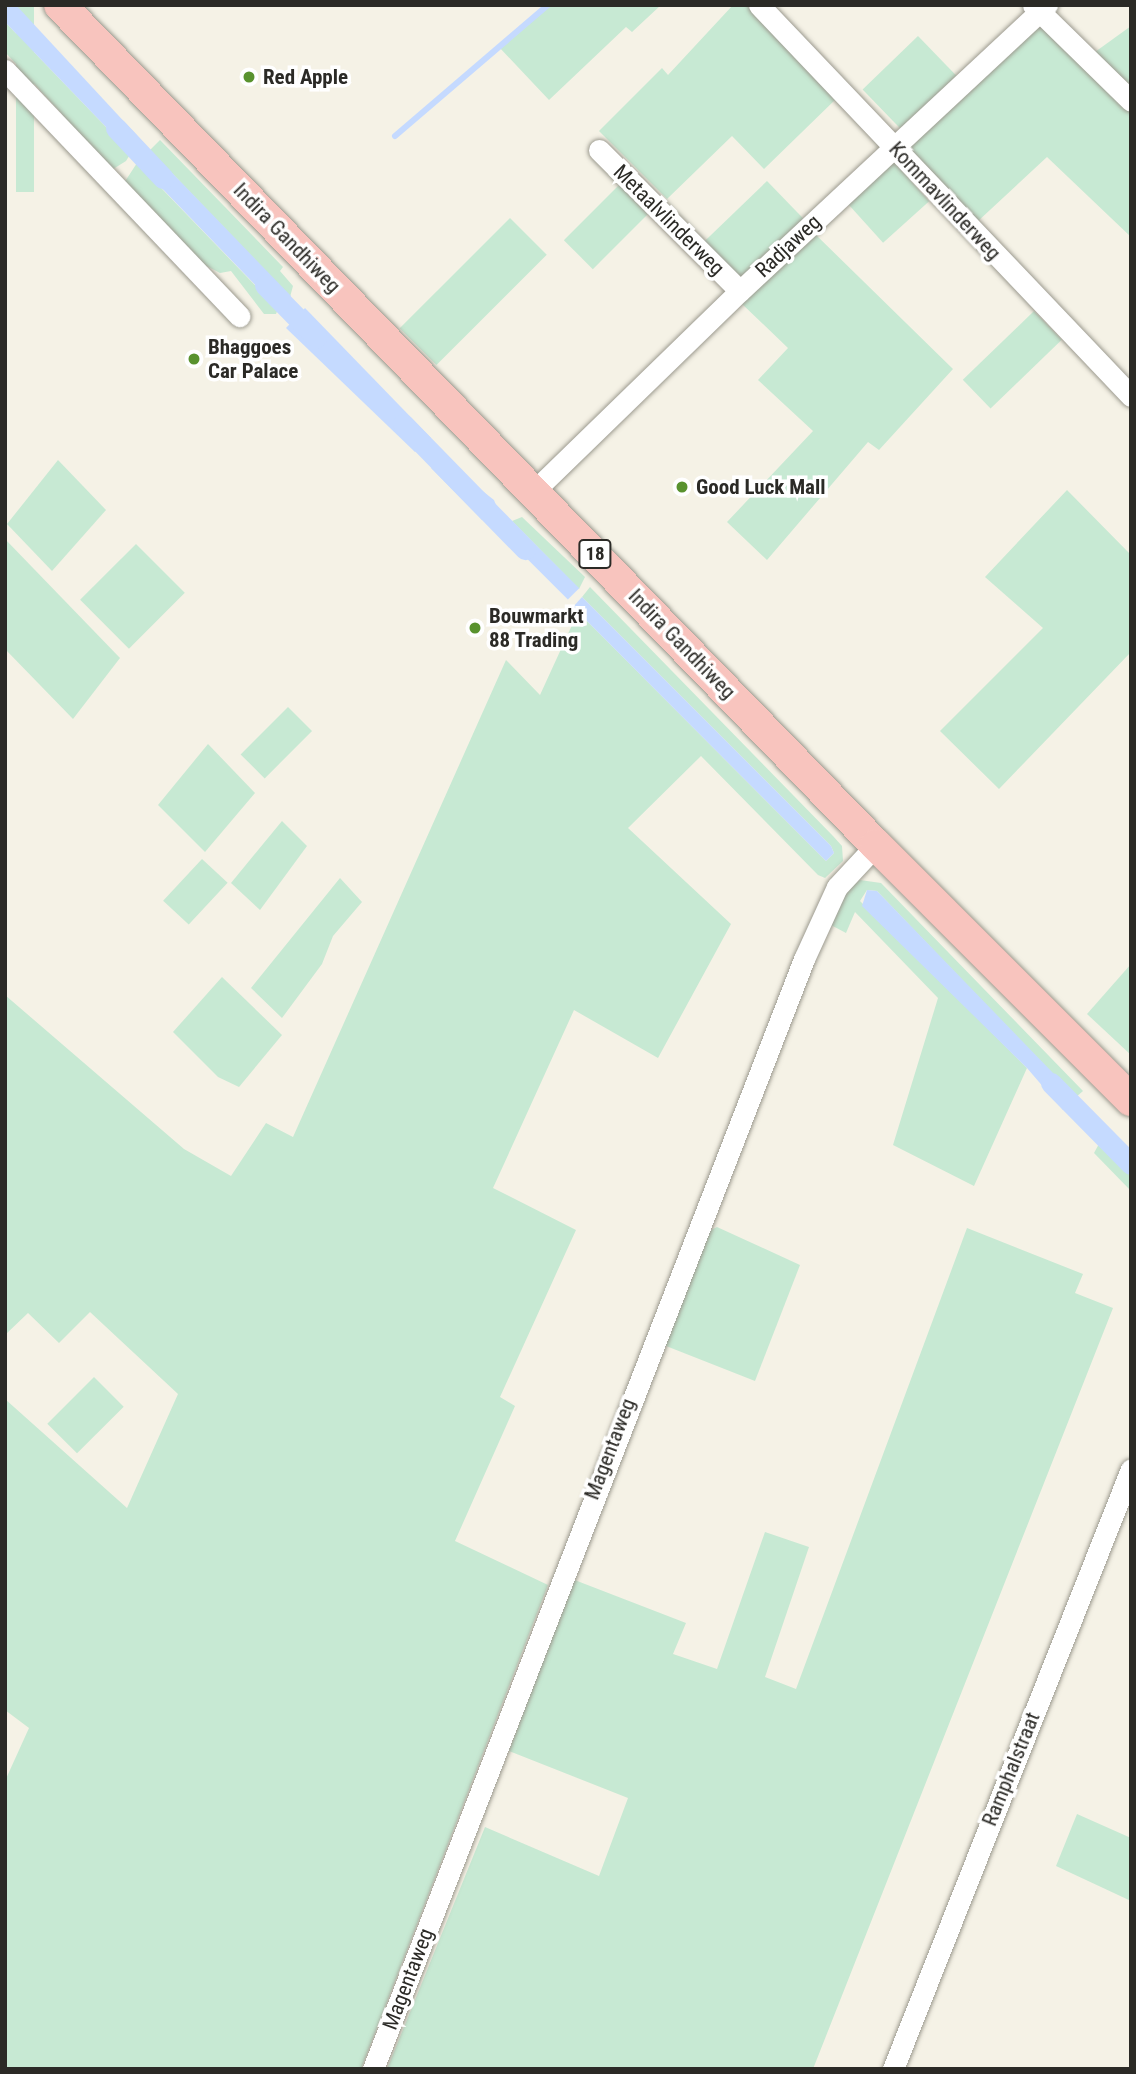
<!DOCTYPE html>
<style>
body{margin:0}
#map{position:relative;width:1136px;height:2074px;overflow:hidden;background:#f5f2e6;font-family:"Roboto Condensed",sans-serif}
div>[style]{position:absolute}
.green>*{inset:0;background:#c7e9d3;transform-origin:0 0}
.water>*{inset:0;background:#c5daff;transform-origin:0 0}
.stream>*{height:6px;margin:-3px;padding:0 3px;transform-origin:3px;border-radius:3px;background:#c5daff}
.canal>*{height:21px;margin:-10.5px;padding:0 10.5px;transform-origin:10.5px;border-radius:10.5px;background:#c5daff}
.roads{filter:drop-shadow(0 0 2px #9c9a8f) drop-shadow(0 0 2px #9c9a8f)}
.street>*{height:21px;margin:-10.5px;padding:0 10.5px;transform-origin:10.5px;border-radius:10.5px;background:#fff}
.primary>*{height:32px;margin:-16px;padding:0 16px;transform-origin:16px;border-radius:16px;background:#f8c4be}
.dots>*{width:19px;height:19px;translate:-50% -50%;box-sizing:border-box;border:4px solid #fff;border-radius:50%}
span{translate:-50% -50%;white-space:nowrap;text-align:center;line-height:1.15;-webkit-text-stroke:7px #fff;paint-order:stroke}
.shield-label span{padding:2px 5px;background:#fff;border:2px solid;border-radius:5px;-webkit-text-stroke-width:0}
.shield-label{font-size:19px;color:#2b2a26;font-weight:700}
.poi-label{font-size:21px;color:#2b2a26;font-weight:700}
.left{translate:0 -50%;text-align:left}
.street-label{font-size:21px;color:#2b2a26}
.frame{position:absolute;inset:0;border:7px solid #2b2a26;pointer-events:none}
</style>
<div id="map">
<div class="green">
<i style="left:16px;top:5px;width:18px;height:187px"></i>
<i style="clip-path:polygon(548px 5px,661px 5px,632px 32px,626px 27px,549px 100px,499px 47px)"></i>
<i style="clip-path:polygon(733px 5px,746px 5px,837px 98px,764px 169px,732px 136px,667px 199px,599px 131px,662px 68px,668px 75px)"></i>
<i style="clip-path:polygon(5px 22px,131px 153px,126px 161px,110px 171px,80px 141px,61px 113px,5px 52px)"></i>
<i style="clip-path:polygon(1039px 22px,1131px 112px,1131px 237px,1047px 157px,977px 222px,903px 148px)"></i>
<i style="clip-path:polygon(1131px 26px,1131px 83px,1129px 84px,1095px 52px)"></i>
<i style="left:918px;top:36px;width:56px;height:77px;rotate:46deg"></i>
<i style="clip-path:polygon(160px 140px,283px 267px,280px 271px,293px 286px,290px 297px,150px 150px)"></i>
<i style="left:891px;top:159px;width:57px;height:62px;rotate:48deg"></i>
<i style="clip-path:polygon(137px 163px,278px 309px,276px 314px,264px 314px,231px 271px,220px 273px,197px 261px,124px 183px)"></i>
<i style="left:767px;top:181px;width:55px;height:89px;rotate:46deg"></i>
<i style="left:619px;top:185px;width:41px;height:78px;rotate:45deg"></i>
<i style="left:510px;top:218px;width:52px;height:156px;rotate:45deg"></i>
<i style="clip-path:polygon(814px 233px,953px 369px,879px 450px,868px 442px,767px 560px,727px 522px,813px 431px,758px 380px,788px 348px,741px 303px)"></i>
<i style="left:1034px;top:311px;width:40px;height:99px;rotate:46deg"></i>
<i style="clip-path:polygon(58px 460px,106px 510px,52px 571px,7px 524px)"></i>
<i style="clip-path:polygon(1067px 490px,1131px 555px,1131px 652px,999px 789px,940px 731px,1043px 628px,985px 577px)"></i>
<i style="clip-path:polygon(522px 517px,585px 577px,579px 589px,512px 521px)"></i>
<i style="clip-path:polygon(5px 539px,120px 658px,73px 719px,5px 649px)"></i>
<i style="left:136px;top:544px;width:69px;height:79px;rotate:45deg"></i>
<i style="clip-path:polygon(590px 587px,833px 836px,842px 846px,843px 861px,825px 878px,818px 875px,701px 756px,628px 828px,731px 924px,658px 1058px,574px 1010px,493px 1188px,576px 1230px,500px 1397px,515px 1406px,455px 1541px,548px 1585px,361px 2069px,5px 2069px,5px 1781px,29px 1728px,5px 1710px,5px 1399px,127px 1508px,178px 1394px,90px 1312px,59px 1343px,28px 1313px,5px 1335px,5px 995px,184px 1149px,231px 1176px,266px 1123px,293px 1137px,506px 660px,540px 695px,578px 612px,826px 861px,834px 853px,831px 846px,582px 597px)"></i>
<i style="left:288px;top:707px;width:34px;height:67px;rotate:45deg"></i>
<i style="clip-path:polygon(208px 744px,255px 793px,205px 852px,158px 805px)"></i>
<i style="clip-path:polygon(282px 821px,307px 846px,260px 910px,231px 883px)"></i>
<i style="left:202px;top:859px;width:35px;height:57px;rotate:43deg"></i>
<i style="clip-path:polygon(340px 878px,362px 902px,333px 936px,322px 964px,282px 1018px,251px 988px)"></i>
<i style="clip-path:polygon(860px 880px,881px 883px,1083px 1091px,1075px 1098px,877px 891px,867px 890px,860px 901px,1027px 1068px,974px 1186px,893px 1145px,938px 998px,855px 912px,846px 933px,829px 924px,843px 893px)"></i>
<i style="clip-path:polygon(1131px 964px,1131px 1055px,1087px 1014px)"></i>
<i style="clip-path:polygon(222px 977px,282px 1035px,239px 1087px,218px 1077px,173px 1032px)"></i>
<i style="clip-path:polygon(1100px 1142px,1131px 1176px,1131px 1191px,1094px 1153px)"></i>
<i style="clip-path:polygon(717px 1227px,800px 1265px,755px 1381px,661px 1344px,705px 1233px)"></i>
<i style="clip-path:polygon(967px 1228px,1083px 1274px,1075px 1293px,1113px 1308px,813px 2069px,387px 2069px,485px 1827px,599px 1876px,628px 1798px,509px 1751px,572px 1579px,686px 1623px,673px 1654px,717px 1669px,765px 1532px,809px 1547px,765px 1677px,796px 1689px)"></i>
<i style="left:94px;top:1377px;width:42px;height:66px;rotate:45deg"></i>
<i style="clip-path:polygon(1077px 1814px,1131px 1838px,1131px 1901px,1056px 1866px)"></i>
</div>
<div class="water">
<i style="clip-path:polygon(5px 5px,16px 5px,143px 142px,131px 153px,5px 22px)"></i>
<i style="left:150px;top:150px;width:203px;height:18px;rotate:46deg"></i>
<i style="clip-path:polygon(305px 308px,431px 438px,415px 452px,286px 328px)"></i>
<i style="clip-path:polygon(446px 454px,471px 482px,494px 500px,496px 505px,482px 520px,431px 468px)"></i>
<i style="left:512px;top:521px;width:95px;height:16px;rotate:45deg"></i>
<i style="clip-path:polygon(582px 597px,831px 846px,834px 853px,826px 861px,573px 607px)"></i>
<i style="clip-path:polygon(867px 890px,877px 891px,1055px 1075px,1075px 1098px,1063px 1110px,1027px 1068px,862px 906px)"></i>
<i style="clip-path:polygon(1109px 1132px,1131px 1153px,1131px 1176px,1101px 1147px,1100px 1142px)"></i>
</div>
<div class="stream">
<i style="left:395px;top:136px;width:201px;rotate:-40.6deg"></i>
</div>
<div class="canal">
<i style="left:116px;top:128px;width:69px;rotate:46.8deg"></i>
<i style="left:265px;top:285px;width:73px;rotate:45.6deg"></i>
<i style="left:403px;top:424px;width:175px;rotate:45.7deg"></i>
<i style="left:1051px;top:1083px;width:114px;rotate:45.4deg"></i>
</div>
<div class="roads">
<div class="street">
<i style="left:759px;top:5px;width:540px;rotate:46.43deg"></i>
<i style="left:1033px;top:5px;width:137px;rotate:44.4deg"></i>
<i style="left:5px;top:70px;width:340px;rotate:46.4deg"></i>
<i style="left:599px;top:150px;width:199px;rotate:45deg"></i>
<i style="left:534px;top:491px;width:287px;rotate:-44.2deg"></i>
<i style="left:740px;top:291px;width:420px;rotate:-43deg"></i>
<i style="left:373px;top:2069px;width:1191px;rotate:-68.78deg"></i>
<i style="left:804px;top:959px;width:79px;rotate:-65.4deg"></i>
<i style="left:837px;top:887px;width:57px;rotate:-47.1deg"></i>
<i style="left:893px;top:2069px;width:645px;rotate:-68.36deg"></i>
</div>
<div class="primary">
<i style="left:60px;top:5px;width:1171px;rotate:45.83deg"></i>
<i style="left:876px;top:845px;width:361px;rotate:45deg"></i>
</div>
</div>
<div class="dots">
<i style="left:249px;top:77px;background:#59922e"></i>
<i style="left:194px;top:359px;background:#59922e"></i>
<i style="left:682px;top:487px;background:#59922e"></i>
<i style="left:475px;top:628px;background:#59922e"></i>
</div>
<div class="shield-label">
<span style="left:595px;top:554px">18</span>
</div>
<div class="poi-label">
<span class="left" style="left:263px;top:77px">Red Apple</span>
<span class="left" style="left:208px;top:359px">Bhaggoes<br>Car Palace</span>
<span class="left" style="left:696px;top:487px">Good Luck Mall</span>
<span class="left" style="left:489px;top:628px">Bouwmarkt<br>88 Trading</span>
</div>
<div class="street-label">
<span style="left:945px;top:201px;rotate:47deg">Kommavlinderweg</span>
<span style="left:669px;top:220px;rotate:45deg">Metaalvlinderweg</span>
<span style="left:287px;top:238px;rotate:46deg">Indira Gandhiweg</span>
<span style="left:788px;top:246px;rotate:-43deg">Radjaweg</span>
<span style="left:682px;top:644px;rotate:46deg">Indira Gandhiweg</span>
<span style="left:610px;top:1449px;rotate:-69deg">Magentaweg</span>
<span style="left:1011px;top:1769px;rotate:-68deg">Ramphalstraat</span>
<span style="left:408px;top:1979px;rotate:-69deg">Magentaweg</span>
</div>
<div class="frame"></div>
</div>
